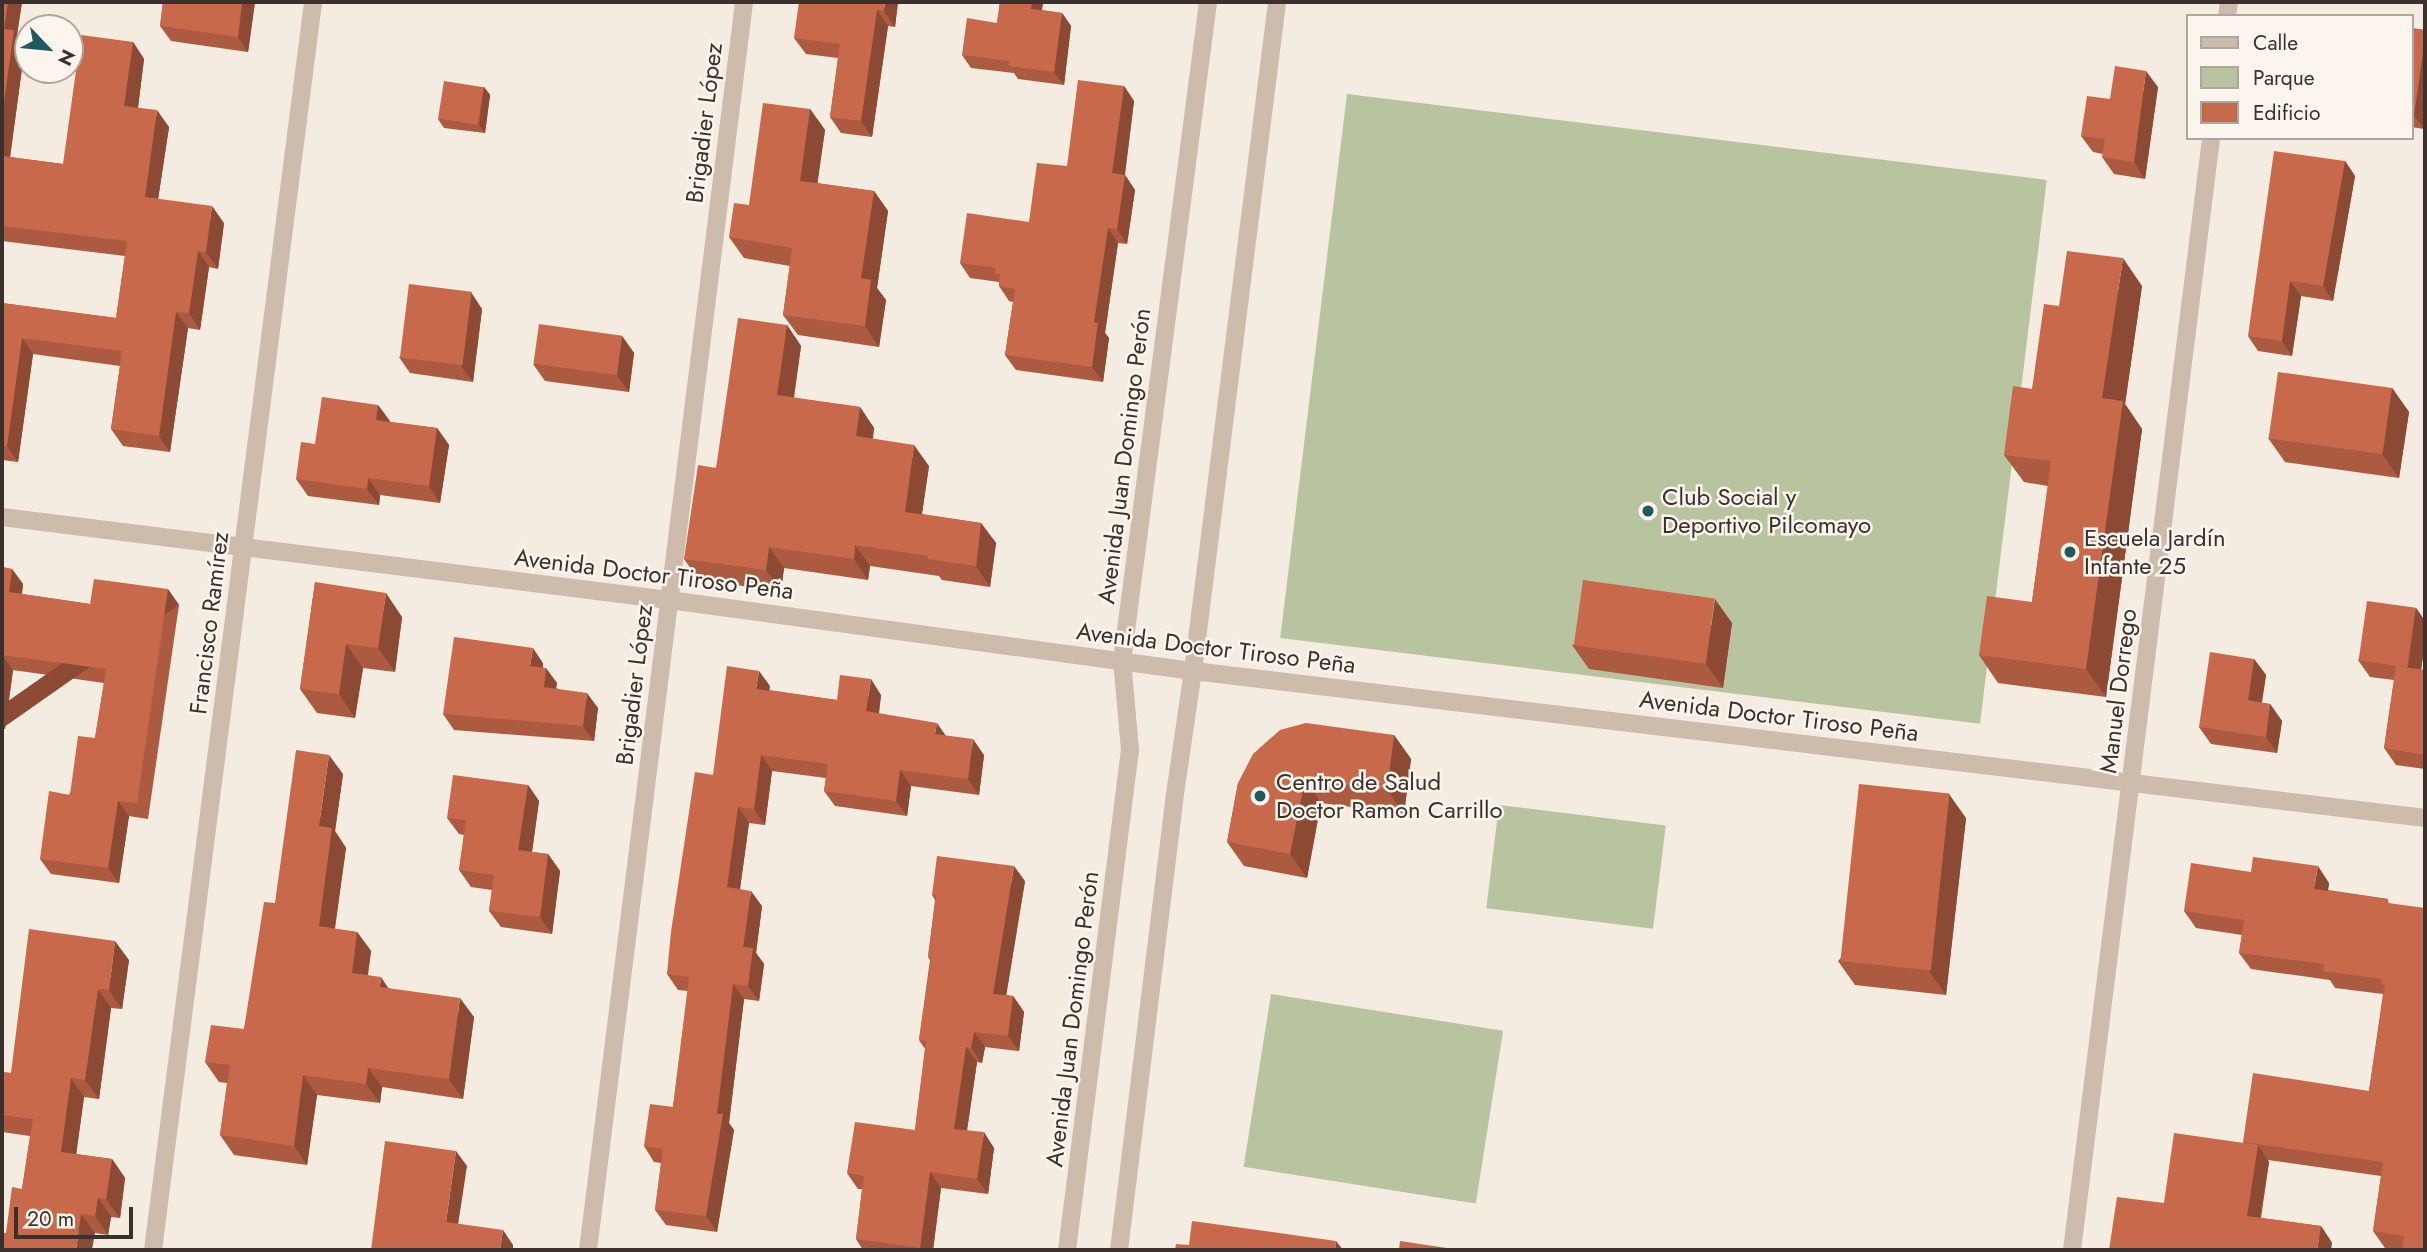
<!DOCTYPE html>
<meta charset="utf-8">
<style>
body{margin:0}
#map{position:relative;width:2427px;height:1252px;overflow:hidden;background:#f4ebe1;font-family:Jost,sans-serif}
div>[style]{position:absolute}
.green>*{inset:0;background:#b8c4a0;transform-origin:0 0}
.minor>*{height:18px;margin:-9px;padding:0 9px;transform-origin:9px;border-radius:9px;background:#cdbbac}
.wall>*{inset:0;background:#ac5a40}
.shaded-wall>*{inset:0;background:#8c4a34;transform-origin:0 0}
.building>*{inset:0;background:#c8694b;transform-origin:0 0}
.dots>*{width:19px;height:19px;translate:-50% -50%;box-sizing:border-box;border:4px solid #fbf5ee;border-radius:50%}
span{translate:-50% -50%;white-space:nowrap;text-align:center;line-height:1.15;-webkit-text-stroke:5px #fbf5ee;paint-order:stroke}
.street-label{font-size:24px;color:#3b302b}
.poi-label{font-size:24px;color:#3b302b}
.left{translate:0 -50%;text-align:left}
.frame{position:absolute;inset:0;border:4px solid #3b302b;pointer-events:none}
.legend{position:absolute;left:2186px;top:14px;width:228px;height:126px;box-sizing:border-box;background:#fbf5ee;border:2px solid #aea6a0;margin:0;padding:9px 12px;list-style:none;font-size:21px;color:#3b302b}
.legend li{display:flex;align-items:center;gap:14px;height:35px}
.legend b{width:35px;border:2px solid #aea6a0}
.north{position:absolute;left:14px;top:14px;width:70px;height:70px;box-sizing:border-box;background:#fbf5ee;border:2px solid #aea6a0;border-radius:50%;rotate:116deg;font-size:19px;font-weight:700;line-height:28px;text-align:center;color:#3b302b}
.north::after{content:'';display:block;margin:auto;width:24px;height:32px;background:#1f5a5e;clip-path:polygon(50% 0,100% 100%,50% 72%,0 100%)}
.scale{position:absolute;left:14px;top:1207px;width:119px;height:32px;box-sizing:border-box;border:4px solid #3b302b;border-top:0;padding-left:9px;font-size:21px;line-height:24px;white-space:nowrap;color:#3b302b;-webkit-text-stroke:5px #fbf5ee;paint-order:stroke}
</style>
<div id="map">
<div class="green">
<i style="left:1347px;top:94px;width:705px;height:548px;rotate:7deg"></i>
<i style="left:1499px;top:805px;width:168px;height:104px;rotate:7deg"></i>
<i style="left:1271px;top:994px;width:235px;height:175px;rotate:9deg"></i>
</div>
<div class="minor">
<i style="left:2227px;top:16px;width:14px;rotate:-82deg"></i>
<i style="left:2px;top:517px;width:672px;rotate:7.09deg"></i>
<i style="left:669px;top:600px;width:529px;rotate:7.72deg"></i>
<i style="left:1193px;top:671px;width:1241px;rotate:6.8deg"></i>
<i style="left:153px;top:1250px;width:1258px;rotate:-82.69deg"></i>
<i style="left:588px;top:1250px;width:1258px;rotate:-82.87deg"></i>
<i style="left:1067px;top:1250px;width:504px;rotate:-82.82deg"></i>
<i style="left:1130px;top:750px;width:89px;rotate:-95.1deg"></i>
<i style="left:1122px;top:661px;width:665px;rotate:-82.56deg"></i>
<i style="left:1119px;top:1250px;width:459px;rotate:-83deg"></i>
<i style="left:1175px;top:794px;width:124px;rotate:-81.7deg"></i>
<i style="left:1193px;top:671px;width:674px;rotate:-82.84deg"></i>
<i style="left:2072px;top:1250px;width:1121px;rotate:-82.87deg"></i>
</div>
<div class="wall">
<i style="clip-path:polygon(2px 2px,22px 2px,17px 35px,25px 46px,10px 157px,63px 164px,133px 42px,144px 59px,138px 108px,169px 127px,158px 199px,224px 223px,218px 269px,209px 267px,200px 330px,188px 328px,170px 452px,123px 446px,111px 429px,120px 366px,33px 354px,18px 462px,2px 460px,2px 303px,116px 318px,125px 256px,2px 241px)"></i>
<i style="clip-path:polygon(163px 2px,255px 2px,248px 52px,171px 41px,160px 26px)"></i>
<i style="clip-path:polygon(898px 2px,895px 27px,888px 26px,872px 137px,841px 133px,830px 117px,838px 58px,806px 54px,794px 38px)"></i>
<i style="clip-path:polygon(1000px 2px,1043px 2px,1042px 10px,1062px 13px,1071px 26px,1064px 85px,1018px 79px,1014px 73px,971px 68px,962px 55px,997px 23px)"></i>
<i style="clip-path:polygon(2411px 28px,2425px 30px,2425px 117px,2424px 129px,2411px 127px)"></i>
<i style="clip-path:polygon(1124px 86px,1134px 101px,1125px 175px,1135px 190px,1127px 244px,1118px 243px,1105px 333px,1109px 338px,1103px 382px,1016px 370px,1005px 355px,1013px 302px,1009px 301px,999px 286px,999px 282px,970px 278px,960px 263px,1029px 222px,1067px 166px)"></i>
<i style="clip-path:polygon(484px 87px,490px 95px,485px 133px,444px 128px,438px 119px)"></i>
<i style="clip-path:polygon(2158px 87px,2145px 179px,2114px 174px,2102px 157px,2103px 154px,2093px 152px,2081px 136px,2110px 99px)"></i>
<i style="clip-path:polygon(810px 109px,825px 130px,817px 183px,874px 191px,888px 211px,877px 288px,886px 300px,879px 347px,798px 335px,783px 315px,790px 266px,744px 258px,729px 237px)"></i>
<i style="clip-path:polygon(2345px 161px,2355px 176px,2333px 301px,2301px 296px,2292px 356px,2258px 351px,2248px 336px)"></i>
<i style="clip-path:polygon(2142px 286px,2125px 404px,2142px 429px,2106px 697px,1998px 683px,1979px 655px,2032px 602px,2048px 486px,2024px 482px,2004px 455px,2032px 389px,2059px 306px)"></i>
<i style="clip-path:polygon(482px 309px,473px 382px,410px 373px,399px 357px)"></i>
<i style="clip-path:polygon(787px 325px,801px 346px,794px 398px,860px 407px,874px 428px,873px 439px,929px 466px,922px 514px,981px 523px,996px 543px,990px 587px,942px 580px,939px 576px,870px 566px,868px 580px,784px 568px,781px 591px,699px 580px,684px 559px,716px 468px)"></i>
<i style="clip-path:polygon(622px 336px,634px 353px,629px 392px,545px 381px,533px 364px)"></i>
<i style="clip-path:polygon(2392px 388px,2409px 412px,2399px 478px,2285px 462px,2268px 438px)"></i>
<i style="clip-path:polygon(378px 405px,390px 422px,437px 428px,449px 445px,440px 503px,380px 495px,379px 505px,308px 496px,296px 479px,315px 444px)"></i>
<i style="clip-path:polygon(2px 567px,12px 569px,23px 584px,22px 594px,90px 604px,179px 605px,148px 819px,129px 816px,119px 883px,51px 874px,40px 859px,95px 738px,104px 683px,13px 670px,5px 729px,2px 729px)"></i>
<i style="clip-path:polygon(315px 582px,402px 617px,395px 672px,363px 668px,355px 718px,317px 713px,300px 689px)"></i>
<i style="clip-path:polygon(2416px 608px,2425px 621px,2425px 643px,2421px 670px,2425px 670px,2425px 769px,2396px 765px,2384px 748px,2394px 680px,2370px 677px,2358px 660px)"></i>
<i style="clip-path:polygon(1732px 623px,1723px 688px,1589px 669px,1572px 645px)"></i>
<i style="clip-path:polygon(2254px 659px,2266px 675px,2262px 703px,2270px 704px,2282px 721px,2277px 753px,2211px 744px,2199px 727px)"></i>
<i style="clip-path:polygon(543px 663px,543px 667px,557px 683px,556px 688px,598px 708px,594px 741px,454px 730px,443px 714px)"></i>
<i style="clip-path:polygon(770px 686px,769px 690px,837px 700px,881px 695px,879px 714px,946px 736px,984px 755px,979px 795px,911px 786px,907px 816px,835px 806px,824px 791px,826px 778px,772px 771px,765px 825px,749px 823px,740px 889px,762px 906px,756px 953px,764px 964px,759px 1001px,744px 999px,729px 1123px,734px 1130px,717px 1232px,666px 1225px,655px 1210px,661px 1163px,654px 1162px,644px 1146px,673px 1107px,688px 991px,678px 990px,667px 974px,713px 775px)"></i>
<i style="clip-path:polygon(1394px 735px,1411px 759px,1404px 814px,1321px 803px,1307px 878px,1244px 866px,1227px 842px,1238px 783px)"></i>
<i style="clip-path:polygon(343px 774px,335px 831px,346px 848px,335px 929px,357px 932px,371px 951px,368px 975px,388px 988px,474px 1017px,463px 1099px,382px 1087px,380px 1103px,317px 1095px,307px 1165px,234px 1155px,220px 1135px,227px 1083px,219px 1082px,205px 1062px,244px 1029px,275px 903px)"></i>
<i style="clip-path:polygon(528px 785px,539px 801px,532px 852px,548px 854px,560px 871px,552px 934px,501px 927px,489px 911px,492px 890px,471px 887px,459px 870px,464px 835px,459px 834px,447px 818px)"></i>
<i style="clip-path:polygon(1966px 818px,1946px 995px,1855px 985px,1838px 961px)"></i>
<i style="clip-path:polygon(1025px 881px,1006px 995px,1013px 996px,1024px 1012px,1019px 1051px,985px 1047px,982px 1063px,977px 1062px,967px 1130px,994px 1148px,988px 1194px,941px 1188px,933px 1250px,863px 1250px,856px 1239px,862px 1189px,858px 1189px,847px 1173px,915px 1130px,925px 1049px,919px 1040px,930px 960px,928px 957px,935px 900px,932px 895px)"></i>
<i style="clip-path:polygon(2329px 883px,2328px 890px,2388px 899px,2425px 1250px,2402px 1250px,2385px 1248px,2373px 1231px,2381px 1176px,2268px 1160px,2269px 1162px,2261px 1218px,2321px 1226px,2332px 1243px,2164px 1203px,2244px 1143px,2243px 1142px,2369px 1091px,2383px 994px,2335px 988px,2330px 980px,2251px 969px,2239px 953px,2242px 935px,2196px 928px,2184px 911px)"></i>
<i style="clip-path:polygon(129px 960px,122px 1009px,111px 1008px,99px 1099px,84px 1097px,76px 1154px,112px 1159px,125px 1178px,120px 1218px,111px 1217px,108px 1235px,95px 1233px,6px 1233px,22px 1189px,30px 1136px,2px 1132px,2px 1072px,11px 1073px)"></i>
</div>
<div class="shaded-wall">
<i style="clip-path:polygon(8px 2px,22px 2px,17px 35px,25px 46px,9px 165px,2px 155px,4px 29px)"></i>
<i style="clip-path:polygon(242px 2px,255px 2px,248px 52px,238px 37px)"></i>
<i style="clip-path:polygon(885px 2px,898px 2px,895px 27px,884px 11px)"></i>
<i style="clip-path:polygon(1032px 2px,1043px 2px,1040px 22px,1031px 9px)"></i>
<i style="clip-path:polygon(877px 10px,888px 26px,872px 137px,861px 121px)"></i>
<i style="clip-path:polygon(1062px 13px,1071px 26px,1064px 85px,1054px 72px)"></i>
<i style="clip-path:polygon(2425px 38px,2425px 117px,2424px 129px,2414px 115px)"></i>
<i style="clip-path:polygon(133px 42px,144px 59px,136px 123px,124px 106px)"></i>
<i style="clip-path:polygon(2146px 71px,2158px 87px,2145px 179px,2134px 162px)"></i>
<i style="clip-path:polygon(1124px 86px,1134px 101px,1123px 188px,1112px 173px)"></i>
<i style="clip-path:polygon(484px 87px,490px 95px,485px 133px,479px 125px)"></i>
<i style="clip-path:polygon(810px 109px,825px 130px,815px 201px,800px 181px)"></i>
<i style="clip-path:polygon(157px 110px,169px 127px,156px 213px,145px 197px)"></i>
<i style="clip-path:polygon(2345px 161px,2355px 176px,2333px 301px,2323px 286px)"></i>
<i style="clip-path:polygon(1125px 175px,1135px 190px,1127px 244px,1117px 229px)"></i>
<i style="clip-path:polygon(874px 191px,888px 211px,877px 288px,886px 300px,879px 347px,865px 326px,861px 278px)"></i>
<i style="clip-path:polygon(212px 206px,224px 223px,218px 269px,206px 252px)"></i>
<i style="clip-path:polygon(1108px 228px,1118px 243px,1105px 333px,1109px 338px,1103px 382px,1092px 367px,1094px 322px)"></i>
<i style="clip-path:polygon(198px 251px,209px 267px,200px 330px,189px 313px)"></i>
<i style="clip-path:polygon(2123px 258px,2142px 286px,2125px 404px,2142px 429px,2106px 697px,2086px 669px,2102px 398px)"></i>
<i style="clip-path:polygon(2290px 281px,2301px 296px,2292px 356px,2282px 341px)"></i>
<i style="clip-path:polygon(471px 292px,482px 309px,473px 382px,461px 366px)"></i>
<i style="clip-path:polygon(176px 312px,188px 328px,170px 452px,159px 436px)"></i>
<i style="clip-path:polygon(787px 325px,801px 346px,791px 416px,777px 395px)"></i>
<i style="clip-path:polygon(622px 336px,634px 353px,629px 392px,617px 376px)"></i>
<i style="clip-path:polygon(22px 338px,33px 354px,18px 462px,7px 446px)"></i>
<i style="clip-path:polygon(2392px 388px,2409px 412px,2399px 478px,2382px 454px)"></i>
<i style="clip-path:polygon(378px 405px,390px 421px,388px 437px,376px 420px)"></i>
<i style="clip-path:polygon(860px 407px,874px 428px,870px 457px,856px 436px)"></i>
<i style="clip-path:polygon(437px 428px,449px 445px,440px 503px,429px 486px)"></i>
<i style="clip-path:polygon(914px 445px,929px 466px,919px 533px,905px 512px)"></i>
<i style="clip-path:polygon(368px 478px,380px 495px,379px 505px,367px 489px)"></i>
<i style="clip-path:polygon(981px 523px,996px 543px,990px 587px,976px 566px)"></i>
<i style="clip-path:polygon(855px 545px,870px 566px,868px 580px,854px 559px)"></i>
<i style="clip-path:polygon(769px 547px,784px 568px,781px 591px,766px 570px)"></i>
<i style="clip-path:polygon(12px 569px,23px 584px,20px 607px,9px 592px)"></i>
<i style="left:168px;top:589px;width:19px;height:216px;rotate:55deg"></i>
<i style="clip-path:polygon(386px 593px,402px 617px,395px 672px,378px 648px)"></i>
<i style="clip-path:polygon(1715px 599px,1732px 623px,1723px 688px,1706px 664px)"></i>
<i style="clip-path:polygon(2416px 608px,2425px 621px,2425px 643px,2419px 684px,2408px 668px)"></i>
<i style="clip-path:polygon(346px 644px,363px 668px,355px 718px,339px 694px)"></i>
<i style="clip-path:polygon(533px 648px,543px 663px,541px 681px,530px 666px)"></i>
<i style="clip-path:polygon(2px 655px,13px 670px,5px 729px,2px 725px)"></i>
<i style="clip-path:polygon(2254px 659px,2266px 675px,2259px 717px,2248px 700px)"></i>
<i style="clip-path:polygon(546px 668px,557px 683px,554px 702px,544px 687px)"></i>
<i style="clip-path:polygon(759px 671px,770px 686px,767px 704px,756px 689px)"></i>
<i style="clip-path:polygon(871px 679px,881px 695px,877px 727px,866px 711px)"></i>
<i style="clip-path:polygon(587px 693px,598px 708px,594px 741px,583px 726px)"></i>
<i style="clip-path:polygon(2270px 704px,2282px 721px,2277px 753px,2266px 737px)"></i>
<i style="clip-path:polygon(937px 723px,948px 739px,935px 734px)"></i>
<i style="clip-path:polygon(1394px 735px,1411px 759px,1404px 814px,1387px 790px)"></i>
<i style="clip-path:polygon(973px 739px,984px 755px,979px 795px,968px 779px)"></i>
<i style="clip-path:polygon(329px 755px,343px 774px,335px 831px,346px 848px,332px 946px,319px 926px,319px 826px)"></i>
<i style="clip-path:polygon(761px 755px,772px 771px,765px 825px,754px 809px)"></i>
<i style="clip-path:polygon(900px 770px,911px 786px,907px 816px,896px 801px)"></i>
<i style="clip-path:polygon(1305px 779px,1321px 803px,1307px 878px,1290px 854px)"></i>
<i style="clip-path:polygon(528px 785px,539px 801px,530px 866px,518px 850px)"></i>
<i style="clip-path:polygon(1949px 794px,1966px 818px,1946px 995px,1929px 971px)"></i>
<i style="clip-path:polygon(118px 801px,129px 816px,119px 883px,108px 868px)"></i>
<i style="clip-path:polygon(738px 807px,749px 823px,738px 903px,727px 887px)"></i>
<i style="clip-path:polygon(548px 854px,560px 871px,552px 934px,540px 917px)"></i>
<i style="clip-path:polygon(1014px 866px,1025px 881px,1004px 1009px,993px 994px)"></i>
<i style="clip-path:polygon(2318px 866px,2329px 883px,2326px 905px,2314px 889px)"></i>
<i style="clip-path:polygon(751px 891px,762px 906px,756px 953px,764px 964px,759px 1001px,748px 986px,743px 947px)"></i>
<i style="clip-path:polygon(357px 932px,371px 951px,365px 992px,352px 973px)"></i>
<i style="clip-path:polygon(115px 941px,129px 960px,122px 1009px,109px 990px)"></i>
<i style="clip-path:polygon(381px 977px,394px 997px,380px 987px)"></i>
<i style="clip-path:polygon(733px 984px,744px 999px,729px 1123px,734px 1130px,717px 1232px,706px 1216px,717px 1114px)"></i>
<i style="clip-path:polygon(98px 989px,111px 1008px,99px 1099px,85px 1080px)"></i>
<i style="clip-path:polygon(1013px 996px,1024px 1012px,1019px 1051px,1008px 1036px)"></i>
<i style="clip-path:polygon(460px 998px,474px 1017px,463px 1099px,449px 1079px)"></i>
<i style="clip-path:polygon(974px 1032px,985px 1047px,982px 1063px,971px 1048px)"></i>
<i style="clip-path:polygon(966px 1047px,977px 1062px,965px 1144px,954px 1129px)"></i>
<i style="clip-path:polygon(368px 1068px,382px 1087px,380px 1103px,366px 1084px)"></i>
<i style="clip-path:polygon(303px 1075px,317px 1095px,307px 1165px,294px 1146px)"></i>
<i style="clip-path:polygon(71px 1078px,84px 1097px,74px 1171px,61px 1152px)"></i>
<i style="clip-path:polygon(984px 1132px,994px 1148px,988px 1194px,977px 1179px)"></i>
<i style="clip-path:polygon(2258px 1145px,2269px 1162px,2258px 1232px,2247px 1216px)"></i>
<i style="clip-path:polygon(456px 1151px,467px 1166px,456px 1238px,446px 1222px)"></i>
<i style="clip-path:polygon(112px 1159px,125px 1178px,120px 1218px,106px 1199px)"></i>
<i style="clip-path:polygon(930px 1172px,941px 1188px,933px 1250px,922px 1250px,920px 1248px)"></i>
<i style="clip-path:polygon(98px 1198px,111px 1217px,108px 1235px,95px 1216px)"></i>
<i style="clip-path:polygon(81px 1214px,95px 1233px,92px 1250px,76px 1250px)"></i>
<i style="clip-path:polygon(2321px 1226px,2332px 1243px,2331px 1250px,2317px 1250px)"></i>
<i style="clip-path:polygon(503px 1230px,513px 1245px,513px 1250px,500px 1250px)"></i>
<i style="clip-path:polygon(1336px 1241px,1343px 1250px,1335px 1250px)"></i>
</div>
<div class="building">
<i style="clip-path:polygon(2px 2px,8px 2px,4px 29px,14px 30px,2px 117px)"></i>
<i style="clip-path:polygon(163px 2px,242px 2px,238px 37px,160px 26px)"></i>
<i style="clip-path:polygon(799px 2px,885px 2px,884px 11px,877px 10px,861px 121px,830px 117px,840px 44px,794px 38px)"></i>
<i style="clip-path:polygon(1000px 2px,1032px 2px,1031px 9px,1062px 13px,1054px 72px,1009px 66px,1009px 61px,962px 55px,967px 18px,997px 23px)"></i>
<i style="clip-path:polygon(2411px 28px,2425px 30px,2425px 38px,2414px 115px,2411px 115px)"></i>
<i style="clip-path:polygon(81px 35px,133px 42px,124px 106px,157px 110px,145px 197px,212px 206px,206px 252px,198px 251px,189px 313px,176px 312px,159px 436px,111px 429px,122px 351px,22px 338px,7px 446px,2px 445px,2px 303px,116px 318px,127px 241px,2px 226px,2px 156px,63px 164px)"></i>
<i style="clip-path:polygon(2115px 66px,2146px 71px,2134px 162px,2102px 157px,2105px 139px,2081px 136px,2087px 96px,2110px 99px)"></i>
<i style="clip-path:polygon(1078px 80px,1124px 86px,1112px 173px,1125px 175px,1117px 229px,1108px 228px,1094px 322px,1098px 323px,1092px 367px,1005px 355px,1015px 289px,999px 286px,1000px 274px,995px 274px,996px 268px,960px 263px,967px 213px,1029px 222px,1037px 163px,1067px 166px)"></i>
<i style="left:444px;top:81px;width:40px;height:38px;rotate:9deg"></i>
<i style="clip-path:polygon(763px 103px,810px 109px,800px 181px,874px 191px,861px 278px,871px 280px,865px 326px,783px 315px,792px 248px,729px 237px,734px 203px,749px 205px)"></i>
<i style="clip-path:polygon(2274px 151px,2345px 161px,2323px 286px,2290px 281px,2282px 341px,2248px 336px)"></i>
<i style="clip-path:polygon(2067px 251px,2123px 258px,2102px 398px,2123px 401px,2086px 669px,1979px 655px,1987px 596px,2032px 602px,2051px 461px,2004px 455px,2013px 386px,2032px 389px,2044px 304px,2059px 306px)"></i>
<i style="left:409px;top:284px;width:63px;height:74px;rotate:7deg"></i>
<i style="clip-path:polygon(738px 318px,787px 325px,777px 395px,860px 407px,856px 436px,914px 445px,905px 512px,981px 523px,976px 566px,927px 559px,928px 556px,855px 545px,854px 559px,769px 547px,766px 570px,684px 559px,698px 465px,716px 468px)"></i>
<i style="left:539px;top:324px;width:84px;height:40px;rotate:8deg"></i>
<i style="left:2278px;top:372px;width:115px;height:67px;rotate:8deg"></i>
<i style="clip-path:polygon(322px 397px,378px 405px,376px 420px,437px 428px,429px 486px,368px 478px,367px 489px,296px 479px,301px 442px,315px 444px)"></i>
<i style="clip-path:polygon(2px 567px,12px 569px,9px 592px,90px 604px,94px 579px,168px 589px,137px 803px,118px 801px,108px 868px,40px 859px,49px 791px,70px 795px,78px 736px,95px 738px,106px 669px,2px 655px,2px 658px)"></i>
<i style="left:1583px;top:580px;width:133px;height:66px;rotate:8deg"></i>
<i style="clip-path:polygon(315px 582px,386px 593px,378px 648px,346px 644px,339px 694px,300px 689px)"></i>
<i style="left:2367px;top:601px;width:49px;height:60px;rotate:8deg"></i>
<i style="clip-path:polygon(454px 637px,533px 648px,530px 666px,546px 668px,544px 687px,587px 693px,583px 726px,443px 714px)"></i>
<i style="clip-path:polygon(2210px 652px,2254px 659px,2248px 700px,2270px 704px,2266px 737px,2199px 727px)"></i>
<i style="clip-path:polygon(727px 666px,759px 671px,756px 689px,837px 700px,840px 675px,871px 679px,866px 711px,937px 723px,935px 734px,973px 739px,968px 779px,900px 770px,896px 801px,824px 791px,828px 764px,761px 755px,754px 809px,738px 807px,727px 887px,751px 891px,743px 947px,753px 948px,748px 986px,733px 984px,717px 1114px,723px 1114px,706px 1216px,655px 1210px,663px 1149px,644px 1146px,650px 1104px,673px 1107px,689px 977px,667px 974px,671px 932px,695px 772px,713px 775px)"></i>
<i style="clip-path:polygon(2396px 666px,2425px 670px,2425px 755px,2384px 748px)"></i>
<i style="clip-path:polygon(1306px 723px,1394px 735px,1387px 790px,1305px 779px,1290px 854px,1227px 842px,1238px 783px,1253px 754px,1280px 730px)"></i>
<i style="clip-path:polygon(296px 750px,329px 755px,319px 826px,332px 828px,319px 926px,357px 932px,352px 973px,381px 977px,380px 987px,460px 998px,449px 1079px,368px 1068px,366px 1084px,303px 1075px,294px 1146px,220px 1135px,230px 1065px,205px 1062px,211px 1025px,244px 1029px,264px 902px,275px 903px)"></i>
<i style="clip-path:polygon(453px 775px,528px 785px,518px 850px,548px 854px,540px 917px,489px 911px,494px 875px,459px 870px,466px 820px,447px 818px)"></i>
<i style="left:1859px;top:784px;width:91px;height:178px;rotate:6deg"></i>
<i style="clip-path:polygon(937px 856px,1014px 866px,993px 994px,1013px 996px,1008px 1036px,974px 1032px,971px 1048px,966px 1047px,954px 1129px,984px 1132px,977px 1179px,930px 1172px,920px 1248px,856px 1239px,864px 1176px,847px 1173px,855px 1122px,915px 1130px,926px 1041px,919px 1040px,931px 958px,928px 957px,936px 895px,932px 895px)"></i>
<i style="clip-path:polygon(2253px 857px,2318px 866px,2314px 889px,2388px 899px,2388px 903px,2425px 908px,2425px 1250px,2402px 1250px,2404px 1236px,2373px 1231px,2383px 1162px,2243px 1142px,2253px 1073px,2369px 1091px,2385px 985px,2381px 984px,2382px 979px,2323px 971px,2324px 964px,2239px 953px,2244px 920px,2184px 911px,2191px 863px,2251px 872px)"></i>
<i style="clip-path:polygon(29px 929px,115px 941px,109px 990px,98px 989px,85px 1080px,71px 1078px,61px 1152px,112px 1159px,106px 1199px,98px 1198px,95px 1216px,81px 1214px,76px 1250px,2px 1250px,2px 1233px,6px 1233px,12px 1187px,22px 1189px,33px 1119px,2px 1115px,2px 1072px,11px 1073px)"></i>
<i style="clip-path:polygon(2174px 1133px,2258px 1145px,2247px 1216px,2321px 1226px,2317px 1250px,2109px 1250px,2117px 1197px,2164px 1203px)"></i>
<i style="clip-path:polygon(385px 1141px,456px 1151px,446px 1222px,503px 1230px,500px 1250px,371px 1250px)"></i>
<i style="clip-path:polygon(1192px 1221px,1336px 1241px,1335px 1250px,1175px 1250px,1176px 1244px,1189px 1245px)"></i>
<i style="clip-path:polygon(1400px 1241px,1460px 1250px,1399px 1250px)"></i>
</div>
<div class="dots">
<i style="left:1648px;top:511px;background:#1f5a5e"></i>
<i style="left:2070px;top:552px;background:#1f5a5e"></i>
<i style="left:1260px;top:796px;background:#1f5a5e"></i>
</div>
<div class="street-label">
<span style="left:704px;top:123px;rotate:-83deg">Brigadier López</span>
<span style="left:1124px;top:456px;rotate:-83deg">Avenida Juan Domingo Perón</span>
<span style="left:654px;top:574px;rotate:7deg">Avenida Doctor Tiroso Peña</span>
<span style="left:209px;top:623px;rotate:-83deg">Francisco Ramírez</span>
<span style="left:1216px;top:648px;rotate:7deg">Avenida Doctor Tiroso Peña</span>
<span style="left:634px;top:685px;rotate:-83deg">Brigadier López</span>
<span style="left:2118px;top:691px;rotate:-83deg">Manuel Dorrego</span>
<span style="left:1779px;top:716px;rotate:7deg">Avenida Doctor Tiroso Peña</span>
<span style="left:1072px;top:1019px;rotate:-83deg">Avenida Juan Domingo Perón</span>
</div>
<div class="poi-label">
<span class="left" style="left:1662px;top:511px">Club Social y<br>Deportivo Pilcomayo</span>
<span class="left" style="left:2084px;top:552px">Escuela Jardín<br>Infante 25</span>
<span class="left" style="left:1276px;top:796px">Centro de Salud<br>Doctor Ramon Carrillo</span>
</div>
<div class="frame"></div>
<ul class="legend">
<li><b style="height:9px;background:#cdbbac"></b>Calle</li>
<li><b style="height:19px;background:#b8c4a0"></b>Parque</li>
<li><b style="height:19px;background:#c8694b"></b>Edificio</li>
</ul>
<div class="north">N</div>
<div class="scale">20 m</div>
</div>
